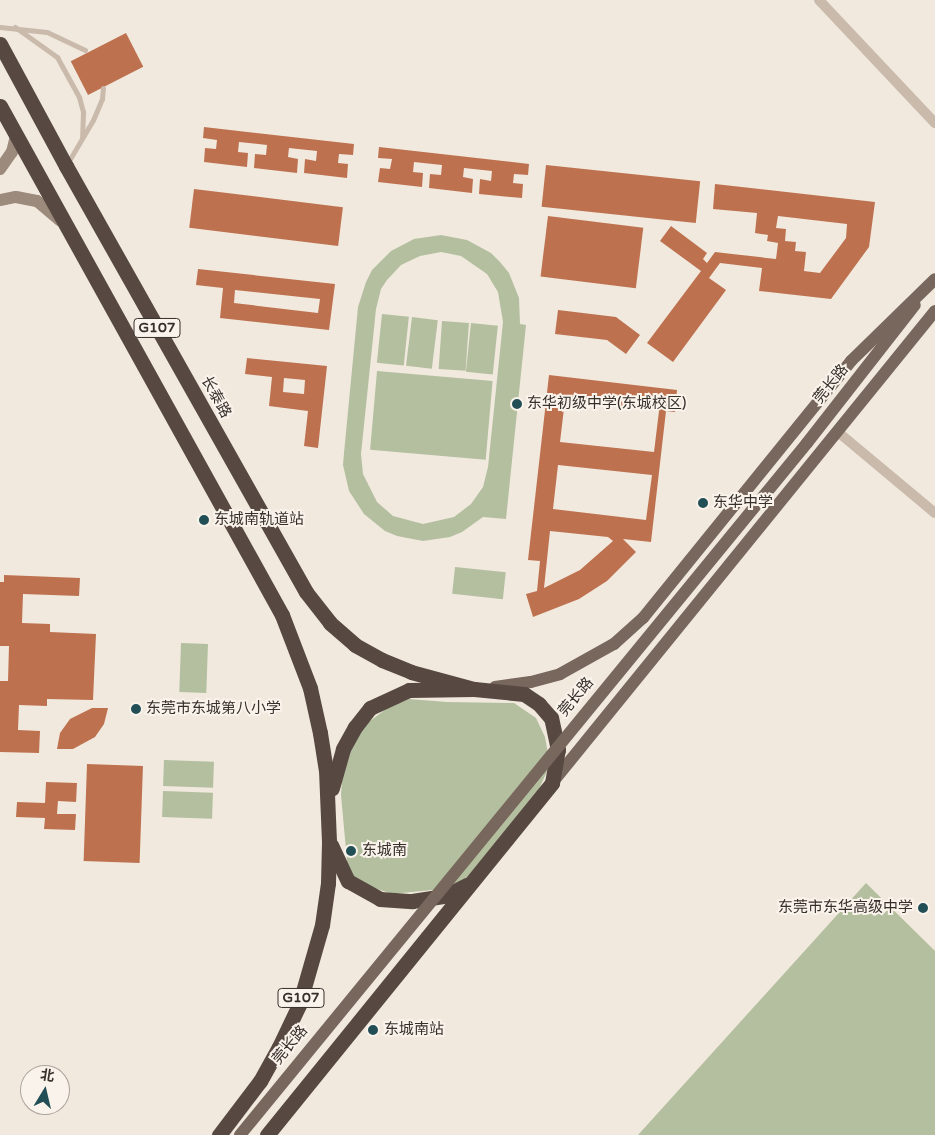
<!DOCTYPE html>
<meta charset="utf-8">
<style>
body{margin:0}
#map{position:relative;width:935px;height:1135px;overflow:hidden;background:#f1e9de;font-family:"Varela Round","Noto Sans SC",sans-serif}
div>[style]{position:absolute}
.green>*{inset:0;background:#b3bf9f;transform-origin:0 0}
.building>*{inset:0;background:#be714f;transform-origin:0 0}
.lane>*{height:5px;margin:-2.5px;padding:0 2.5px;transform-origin:2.5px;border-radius:2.5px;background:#c9baab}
.street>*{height:10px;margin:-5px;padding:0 5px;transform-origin:5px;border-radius:5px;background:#c9baab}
.secondary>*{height:12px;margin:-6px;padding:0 6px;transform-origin:6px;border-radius:6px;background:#9c8a7c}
.primary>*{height:12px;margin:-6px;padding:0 6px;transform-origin:6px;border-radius:6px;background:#78675c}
.highway>*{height:15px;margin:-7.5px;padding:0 7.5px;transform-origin:7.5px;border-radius:7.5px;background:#574941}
.primary-bridge>*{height:12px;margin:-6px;padding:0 6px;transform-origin:6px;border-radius:6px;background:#78675c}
.dots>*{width:14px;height:14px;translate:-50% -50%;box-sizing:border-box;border:2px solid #f9f3eb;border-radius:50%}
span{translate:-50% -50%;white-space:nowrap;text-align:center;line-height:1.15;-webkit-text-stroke:4px #f9f3eb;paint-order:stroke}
.shield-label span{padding:1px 4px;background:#f9f3eb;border:1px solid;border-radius:4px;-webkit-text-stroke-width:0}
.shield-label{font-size:14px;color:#372f2a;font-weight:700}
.street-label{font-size:15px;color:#372f2a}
.poi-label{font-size:15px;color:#372f2a}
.left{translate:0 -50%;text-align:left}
.right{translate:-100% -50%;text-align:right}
.north{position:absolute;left:20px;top:1065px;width:50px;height:50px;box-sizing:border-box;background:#f9f3eb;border:1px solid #aba59e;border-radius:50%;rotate:9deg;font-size:14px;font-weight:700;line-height:20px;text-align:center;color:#372f2a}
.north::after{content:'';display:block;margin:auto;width:18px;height:22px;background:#224f56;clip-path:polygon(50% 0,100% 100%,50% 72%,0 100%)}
</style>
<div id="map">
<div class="green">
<i style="clip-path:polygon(evenodd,441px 235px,467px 240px,491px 253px,500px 262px,509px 273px,519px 298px,520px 324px,526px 325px,506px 519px,483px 517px,462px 532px,450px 537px,423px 541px,397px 536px,385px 531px,364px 514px,349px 491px,343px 465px,344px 453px,358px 307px,366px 282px,372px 270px,391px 251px,414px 239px,441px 235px,441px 252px,461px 256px,487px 274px,498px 292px,503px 322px,488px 467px,483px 487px,471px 504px,454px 517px,423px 524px,393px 516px,377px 502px,363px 474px,361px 454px,376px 309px,381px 289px,387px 280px,401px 265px,420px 256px,441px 252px)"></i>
<i style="left:382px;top:314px;width:27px;height:49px;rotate:6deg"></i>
<i style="left:412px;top:317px;width:26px;height:49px;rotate:7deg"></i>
<i style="left:442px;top:321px;width:27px;height:48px;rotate:4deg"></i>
<i style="left:471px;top:323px;width:27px;height:49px;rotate:6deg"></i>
<i style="left:377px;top:371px;width:116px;height:79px;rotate:5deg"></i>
<i style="left:455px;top:567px;width:51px;height:27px;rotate:6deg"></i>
<i style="left:181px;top:643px;width:27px;height:49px;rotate:2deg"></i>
<i style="clip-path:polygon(409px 699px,447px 702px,514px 703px,536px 718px,545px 737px,550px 765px,539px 789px,473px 875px,452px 888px,392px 894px,366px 885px,348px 872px,341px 795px,343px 764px,358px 730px,386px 709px)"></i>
<i style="left:164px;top:760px;width:50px;height:26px;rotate:2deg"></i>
<i style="left:163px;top:791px;width:50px;height:26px;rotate:2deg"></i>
<i style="clip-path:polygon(866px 883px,935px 951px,935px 1135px,638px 1135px)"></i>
</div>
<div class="building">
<i style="left:126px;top:33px;width:38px;height:62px;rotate:63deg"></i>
<i style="clip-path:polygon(204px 127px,354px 144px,353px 155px,339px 154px,338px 163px,348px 164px,347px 178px,304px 173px,305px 159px,316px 161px,317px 151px,289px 148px,288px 157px,298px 159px,297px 173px,254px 168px,255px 154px,266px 155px,267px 145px,239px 142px,238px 152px,248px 153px,247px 167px,204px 162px,205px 148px,216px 149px,217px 140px,203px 138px)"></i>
<i style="clip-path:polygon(379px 147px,529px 164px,528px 175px,514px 174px,513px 183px,523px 184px,522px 198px,479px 194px,480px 179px,491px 181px,492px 171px,464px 168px,463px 177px,473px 179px,472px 193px,429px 188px,430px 174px,441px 175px,442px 165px,414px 162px,413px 172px,423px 173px,422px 187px,378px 182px,380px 168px,390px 169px,392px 159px,378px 158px)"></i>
<i style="left:546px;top:165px;width:155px;height:42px;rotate:6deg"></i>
<i style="clip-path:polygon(evenodd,715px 184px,875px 202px,869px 247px,831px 299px,759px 291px,762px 268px,720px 263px,709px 278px,726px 290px,673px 362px,647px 343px,701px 271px,660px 241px,671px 226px,707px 253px,703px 259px,707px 263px,715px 252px,776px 259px,778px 243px,767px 241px,768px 235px,755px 233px,757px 213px,713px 209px,715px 184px,778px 216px,847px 224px,846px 238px,820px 273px,804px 271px,806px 252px,795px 251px,796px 242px,785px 241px,786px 229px,776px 228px,778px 216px)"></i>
<i style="left:194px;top:189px;width:150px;height:39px;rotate:7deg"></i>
<i style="left:548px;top:216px;width:96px;height:61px;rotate:7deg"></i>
<i style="clip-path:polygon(evenodd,198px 269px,335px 284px,329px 330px,220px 318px,223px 288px,196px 285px,198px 269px,235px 290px,320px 299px,318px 313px,234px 303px,235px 290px)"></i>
<i style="clip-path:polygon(558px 310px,616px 317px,640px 335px,626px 354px,607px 340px,555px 334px)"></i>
<i style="clip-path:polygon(evenodd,247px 358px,327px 366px,318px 448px,304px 446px,308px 411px,269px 406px,272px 377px,245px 374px,247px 358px,284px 378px,305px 380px,304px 394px,283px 392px,284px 378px)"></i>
<i style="clip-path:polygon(evenodd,549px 375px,677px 390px,675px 412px,666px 411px,651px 542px,623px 539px,636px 552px,607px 581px,579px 599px,533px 617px,526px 594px,537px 591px,540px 561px,528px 560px,549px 375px,565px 400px,659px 411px,654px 452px,560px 442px,565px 400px,549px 375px,558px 465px,652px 475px,646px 520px,553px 509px,558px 465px,549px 375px,550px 531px,608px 537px,613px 541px,580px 570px,544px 588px,550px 531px)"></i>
<i style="clip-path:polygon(4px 575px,80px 578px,79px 596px,23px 594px,22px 623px,50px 624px,50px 632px,96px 634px,93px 700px,47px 699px,47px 706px,19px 705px,18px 730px,40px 731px,39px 753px,0 752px,0 681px,8px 681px,9px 646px,0 646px,0 582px,4px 582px)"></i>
<i style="clip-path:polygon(92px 708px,108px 708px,104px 724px,95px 737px,73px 749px,57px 749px,60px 733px,70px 719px)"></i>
<i style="left:87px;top:764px;width:56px;height:97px;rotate:2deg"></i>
<i style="clip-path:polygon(46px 782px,77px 783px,76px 802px,58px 801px,57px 814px,76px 814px,75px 830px,44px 829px,45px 818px,16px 817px,17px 802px,45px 803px)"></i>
</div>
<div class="lane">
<i style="left:0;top:27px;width:47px;rotate:6.1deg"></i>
<i style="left:47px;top:32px;width:42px;rotate:25.3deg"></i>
<i style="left:15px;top:27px;width:52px;rotate:35.5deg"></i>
<i style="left:57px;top:57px;width:46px;rotate:61.2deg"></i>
<i style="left:79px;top:97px;width:16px;rotate:75deg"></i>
<i style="left:83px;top:112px;width:26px;rotate:92deg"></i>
<i style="left:67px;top:164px;width:51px;rotate:-59.4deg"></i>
<i style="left:93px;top:120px;width:23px;rotate:-67deg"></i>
<i style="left:102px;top:99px;width:11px;rotate:-85deg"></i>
</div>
<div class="street">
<i style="left:819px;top:0;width:169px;rotate:46.7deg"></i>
<i style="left:838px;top:432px;width:126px;rotate:39.9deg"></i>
</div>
<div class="secondary">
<i style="left:0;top:169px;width:21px;rotate:-55deg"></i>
<i style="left:12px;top:152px;width:16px;rotate:-76deg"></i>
<i style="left:0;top:200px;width:16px;rotate:-11deg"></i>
<i style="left:16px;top:197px;width:21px;rotate:11deg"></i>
<i style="left:37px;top:201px;width:30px;rotate:40deg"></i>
</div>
<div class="primary">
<i style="left:807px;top:443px;width:175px;rotate:-52deg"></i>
<i style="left:495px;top:687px;width:36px;rotate:-8deg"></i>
<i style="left:531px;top:682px;width:30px;rotate:-15deg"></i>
<i style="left:560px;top:674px;width:62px;rotate:-29.1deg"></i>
<i style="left:614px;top:644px;width:39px;rotate:-42deg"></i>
<i style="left:643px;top:618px;width:331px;rotate:-51deg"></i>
<i style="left:851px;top:361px;width:117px;rotate:-44.3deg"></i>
<i style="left:552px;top:783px;width:608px;rotate:-50.94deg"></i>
</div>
<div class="highway">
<i style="left:0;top:44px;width:139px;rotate:61.6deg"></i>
<i style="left:66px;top:166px;width:489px;rotate:60.6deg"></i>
<i style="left:306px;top:592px;width:39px;rotate:52deg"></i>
<i style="left:330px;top:623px;width:33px;rotate:41deg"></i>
<i style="left:355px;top:645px;width:31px;rotate:29deg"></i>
<i style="left:382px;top:660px;width:31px;rotate:22deg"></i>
<i style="left:411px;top:672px;width:65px;rotate:15.1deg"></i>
<i style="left:0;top:106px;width:582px;rotate:61.01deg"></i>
<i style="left:282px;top:615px;width:78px;rotate:69deg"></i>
<i style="left:310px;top:688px;width:46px;rotate:77.5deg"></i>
<i style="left:320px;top:733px;width:37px;rotate:81deg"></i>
<i style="left:326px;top:770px;width:72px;rotate:87.6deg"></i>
<i style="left:329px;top:842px;width:41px;rotate:91.4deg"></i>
<i style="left:328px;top:883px;width:42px;rotate:98.1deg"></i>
<i style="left:322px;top:925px;width:83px;rotate:106deg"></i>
<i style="left:299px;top:1005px;width:47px;rotate:115.5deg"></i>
<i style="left:279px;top:1047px;width:39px;rotate:119deg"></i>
<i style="left:260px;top:1081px;width:68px;rotate:127.2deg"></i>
<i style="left:331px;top:845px;width:40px;rotate:65deg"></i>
<i style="left:348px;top:881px;width:37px;rotate:29deg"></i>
<i style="left:380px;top:899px;width:32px;rotate:4deg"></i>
<i style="left:412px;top:901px;width:33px;rotate:-9deg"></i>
<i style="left:445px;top:896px;width:25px;rotate:-27deg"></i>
<i style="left:267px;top:1135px;width:453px;rotate:-51deg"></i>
<i style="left:552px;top:783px;width:34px;rotate:-80deg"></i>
<i style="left:558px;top:750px;width:33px;rotate:-102deg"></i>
<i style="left:551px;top:718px;width:18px;rotate:-131deg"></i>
<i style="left:539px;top:704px;width:18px;rotate:-146deg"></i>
<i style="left:524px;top:694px;width:50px;rotate:-174.3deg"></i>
<i style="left:474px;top:689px;width:65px;rotate:179.1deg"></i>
<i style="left:409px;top:690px;width:43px;rotate:155.2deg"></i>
<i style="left:370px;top:708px;width:24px;rotate:128deg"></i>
<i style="left:355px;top:727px;width:25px;rotate:119deg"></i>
<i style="left:343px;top:749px;width:41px;rotate:105.8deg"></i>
</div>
<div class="primary-bridge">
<i style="left:240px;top:1135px;width:895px;rotate:-50.67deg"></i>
</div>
<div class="dots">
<i style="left:517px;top:404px;background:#224f56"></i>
<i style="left:703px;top:503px;background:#224f56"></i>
<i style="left:204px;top:520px;background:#224f56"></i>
<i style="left:136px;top:709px;background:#224f56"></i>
<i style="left:351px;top:851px;background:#224f56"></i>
<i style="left:923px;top:908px;background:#224f56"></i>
<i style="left:373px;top:1030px;background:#224f56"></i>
</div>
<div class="shield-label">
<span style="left:157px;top:328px">G107</span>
<span style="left:301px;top:998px">G107</span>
</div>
<div class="street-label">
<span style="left:831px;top:384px;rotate:-51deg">莞长路</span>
<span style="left:216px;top:397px;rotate:61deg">长泰路</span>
<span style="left:576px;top:697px;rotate:-50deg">莞长路</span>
<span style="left:290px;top:1045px;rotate:-50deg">莞长路</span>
</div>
<div class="poi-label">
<span class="left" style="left:527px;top:404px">东华初级中学(东城校区)</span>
<span class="left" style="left:713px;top:503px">东华中学</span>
<span class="left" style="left:214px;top:520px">东城南轨道站</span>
<span class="left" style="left:146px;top:709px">东莞市东城第八小学</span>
<span class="left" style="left:362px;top:851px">东城南</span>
<span class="right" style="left:913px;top:908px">东莞市东华高级中学</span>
<span class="left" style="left:384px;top:1030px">东城南站</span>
</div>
<div class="north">北</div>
</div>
